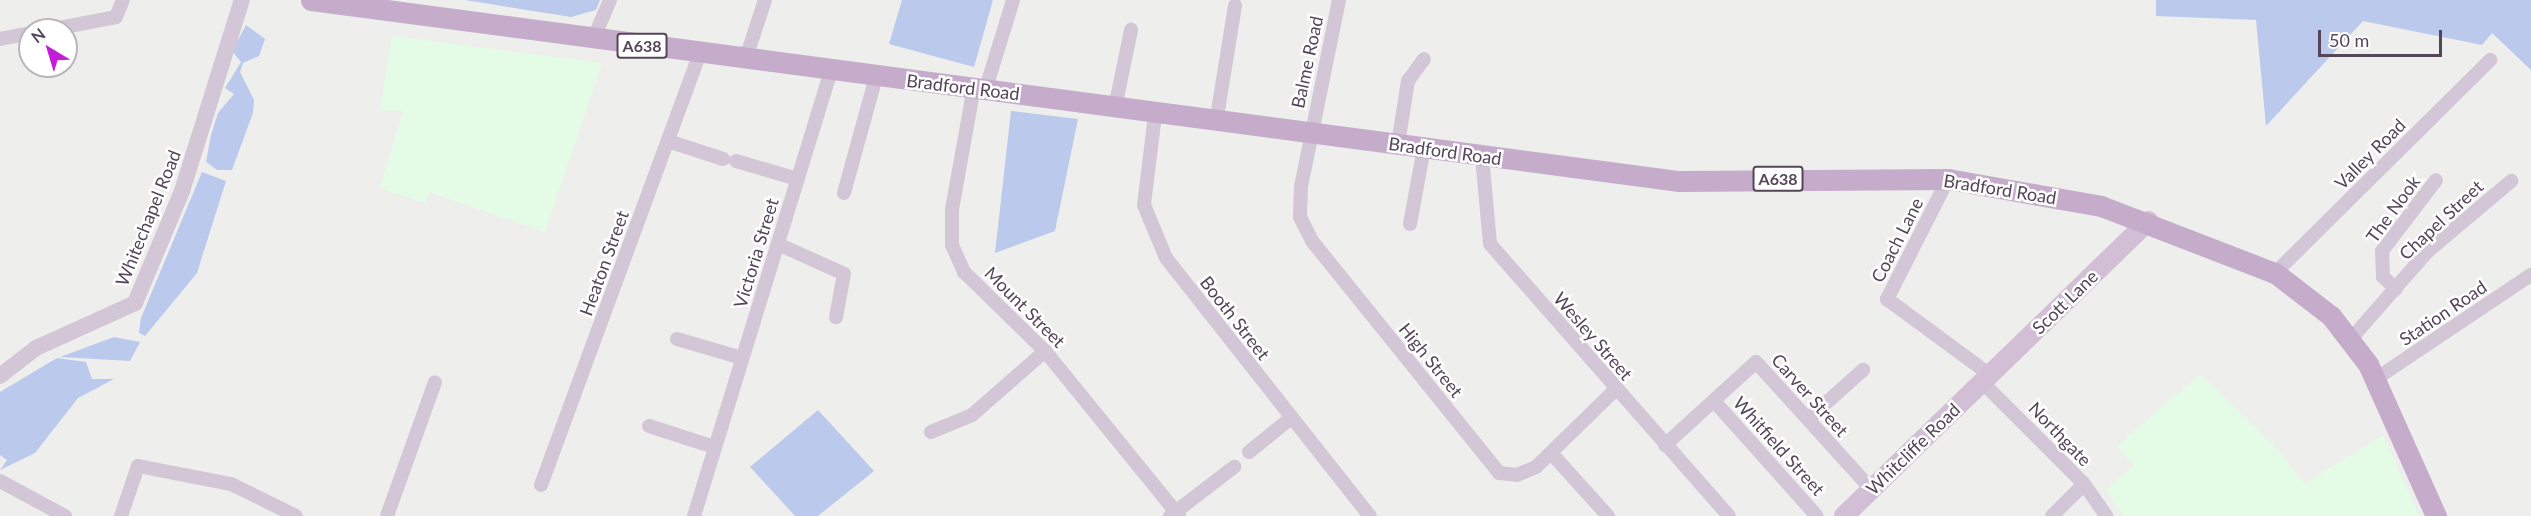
<!DOCTYPE html>
<style>
body{margin:0}
#map{position:relative;width:2531px;height:516px;overflow:hidden;background:#eeefec;font-family:Lato,sans-serif}
div>[style]{position:absolute}
.commercial>*{inset:0;background:#e4fbe5}
.green>*{inset:0;background:#bbc9ec}
.minor>*{height:14px;margin:-7px;padding:0 7px;transform-origin:7px;border-radius:7px;background:#d3c6d6}
.tertiary>*{height:16px;margin:-8px;padding:0 8px;transform-origin:8px;border-radius:8px;background:#d3c6d6}
.secondary>*{height:20px;margin:-10px;padding:0 10px;transform-origin:10px;border-radius:10px;background:#d2bfd5}
.primary>*{height:21px;margin:-10.5px;padding:0 10.5px;transform-origin:10.5px;border-radius:10.5px;background:#c5accb}
span{translate:-50% -50%;white-space:nowrap;text-align:center;line-height:1.15;-webkit-text-stroke:5px #fff;paint-order:stroke}
.shield-label span{padding:2px 4px;background:#fff;border:2px solid;border-radius:4px;-webkit-text-stroke-width:0}
.shield-label{font-size:16px;color:#554559;font-weight:700}
.street-label{font-size:18px;color:#554559}
.north{position:absolute;left:18px;top:18px;width:60px;height:60px;box-sizing:border-box;background:#fff;border:2px solid #bbb5bd;border-radius:50%;rotate:322deg;font-size:16px;font-weight:700;line-height:24px;text-align:center;color:#554559}
.north::after{content:'';display:block;margin:auto;width:21px;height:27px;background:#c31ed7;clip-path:polygon(50% 0,100% 100%,50% 72%,0 100%)}
.scale{position:absolute;left:2318px;top:30px;width:124px;height:27px;box-sizing:border-box;border:3px solid #554559;border-top:0;padding-left:8px;font-size:18px;line-height:21px;white-space:nowrap;color:#554559;-webkit-text-stroke:4px #fff;paint-order:stroke}
</style>
<div id="map">
<div class="commercial">
<i style="clip-path:polygon(392px 36px,602px 63px,545px 232px,429px 192px,425px 203px,380px 188px,403px 111px,380px 110px)"></i>
<i style="clip-path:polygon(2200px 374px,2273px 444px,2304px 484px,2383px 435px,2419px 516px,2123px 516px,2106px 489px,2134px 466px,2117px 446px)"></i>
</div>
<div class="green">
<i style="clip-path:polygon(465px 0,600px 0,596px 10px,571px 17px)"></i>
<i style="clip-path:polygon(902px 0,993px 0,974px 67px,889px 44px)"></i>
<i style="clip-path:polygon(2156px 0,2531px 0,2531px 70px,2492px 33px,2482px 45px,2363px 21px,2266px 126px,2256px 20px,2156px 16px)"></i>
<i style="clip-path:polygon(246px 25px,265px 39px,259px 56px,243px 63px,240px 72px,254px 100px,253px 113px,232px 170px,217px 170px,206px 162px,211px 135px,218px 113px,234px 94px,225px 88px,241px 62px,232px 51px)"></i>
<i style="clip-path:polygon(1011px 111px,1078px 119px,1055px 231px,995px 253px)"></i>
<i style="clip-path:polygon(202px 172px,226px 181px,202px 257px,197px 273px,145px 336px,139px 333px,141px 318px)"></i>
<i style="clip-path:polygon(114px 337px,140px 342px,130px 361px,60px 357px)"></i>
<i style="clip-path:polygon(57px 358px,86px 362px,92px 379px,114px 379px,78px 398px,35px 453px,0 470px,7px 460px,0 455px,0 392px)"></i>
<i style="clip-path:polygon(818px 410px,874px 471px,818px 516px,795px 516px,750px 467px)"></i>
</div>
<div class="minor">
<i style="left:1339px;top:0;width:190px;rotate:101.5deg"></i>
<i style="left:1301px;top:186px;width:31px;rotate:92deg"></i>
<i style="left:1300px;top:217px;width:27px;rotate:63deg"></i>
<i style="left:1312px;top:241px;width:298px;rotate:51.1deg"></i>
<i style="left:1499px;top:473px;width:18px;rotate:6deg"></i>
<i style="left:1517px;top:475px;width:21px;rotate:-23deg"></i>
<i style="left:1536px;top:467px;width:110px;rotate:-44.3deg"></i>
<i style="left:48px;top:30px;width:69px;rotate:-10.8deg"></i>
<i style="left:116px;top:17px;width:18px;rotate:-68deg"></i>
<i style="left:0;top:39px;width:31px;rotate:-11deg"></i>
<i style="left:593px;top:40px;width:43px;rotate:-67deg"></i>
<i style="left:746px;top:58px;width:61px;rotate:-71.9deg"></i>
<i style="left:974px;top:87px;width:124px;rotate:100.2deg"></i>
<i style="left:952px;top:209px;width:36px;rotate:90deg"></i>
<i style="left:952px;top:245px;width:30px;rotate:66deg"></i>
<i style="left:964px;top:272px;width:113px;rotate:44.3deg"></i>
<i style="left:1045px;top:351px;width:213px;rotate:50.9deg"></i>
<i style="left:986px;top:88px;width:92px;rotate:-72.9deg"></i>
<i style="left:1115px;top:108px;width:80px;rotate:-78.4deg"></i>
<i style="left:1155px;top:115px;width:91px;rotate:97deg"></i>
<i style="left:1144px;top:205px;width:57px;rotate:67.5deg"></i>
<i style="left:1166px;top:258px;width:329px;rotate:51.7deg"></i>
<i style="left:1216px;top:123px;width:119px;rotate:-80.8deg"></i>
<i style="left:668px;top:141px;width:58px;rotate:18.1deg"></i>
<i style="left:1398px;top:144px;width:64px;rotate:-81deg"></i>
<i style="left:1408px;top:81px;width:27px;rotate:-54deg"></i>
<i style="left:1482px;top:157px;width:87px;rotate:84.7deg"></i>
<i style="left:1490px;top:244px;width:362px;rotate:48.7deg"></i>
<i style="left:736px;top:161px;width:64px;rotate:16.4deg"></i>
<i style="left:1948px;top:179px;width:135px;rotate:116.9deg"></i>
<i style="left:1887px;top:299px;width:128px;rotate:36.4deg"></i>
<i style="left:844px;top:193px;width:120px;rotate:-74.6deg"></i>
<i style="left:1410px;top:224px;width:77px;rotate:-79.6deg"></i>
<i style="left:778px;top:244px;width:72px;rotate:24.4deg"></i>
<i style="left:844px;top:274px;width:44px;rotate:100.5deg"></i>
<i style="left:2275px;top:273px;width:303px;rotate:-44.7deg"></i>
<i style="left:2396px;top:289px;width:18px;rotate:-137deg"></i>
<i style="left:2383px;top:277px;width:26px;rotate:-92deg"></i>
<i style="left:2382px;top:251px;width:89px;rotate:-52.7deg"></i>
<i style="left:677px;top:339px;width:68px;rotate:16.3deg"></i>
<i style="left:2350px;top:340px;width:118px;rotate:-48.8deg"></i>
<i style="left:2428px;top:251px;width:109px;rotate:-40.1deg"></i>
<i style="left:2374px;top:380px;width:189px;rotate:-33.8deg"></i>
<i style="left:1982px;top:382px;width:144px;rotate:45deg"></i>
<i style="left:2084px;top:484px;width:39px;rotate:55deg"></i>
<i style="left:1714px;top:401px;width:154px;rotate:48.2deg"></i>
<i style="left:1808px;top:419px;width:74px;rotate:-41.7deg"></i>
<i style="left:649px;top:426px;width:68px;rotate:17.9deg"></i>
<i style="left:931px;top:432px;width:44px;rotate:-22.5deg"></i>
<i style="left:972px;top:415px;width:97px;rotate:-41.2deg"></i>
<i style="left:1665px;top:445px;width:123px;rotate:-42.4deg"></i>
<i style="left:1756px;top:362px;width:171px;rotate:47.8deg"></i>
<i style="left:1249px;top:452px;width:54px;rotate:-39deg"></i>
<i style="left:1552px;top:454px;width:84px;rotate:47.9deg"></i>
<i style="left:0;top:481px;width:74px;rotate:28.3deg"></i>
<i style="left:541px;top:485px;width:460px;rotate:-69.8deg"></i>
<i style="left:121px;top:516px;width:53px;rotate:-71.2deg"></i>
<i style="left:138px;top:466px;width:95px;rotate:11deg"></i>
<i style="left:231px;top:484px;width:72px;rotate:26.2deg"></i>
<i style="left:387px;top:516px;width:142px;rotate:-70.3deg"></i>
<i style="left:694px;top:516px;width:466px;rotate:-72.9deg"></i>
<i style="left:1170px;top:516px;width:81px;rotate:-37.4deg"></i>
<i style="left:2052px;top:516px;width:45px;rotate:-45deg"></i>
</div>
<div class="tertiary">
<i style="left:0;top:376px;width:46px;rotate:-37.9deg"></i>
<i style="left:36px;top:348px;width:109px;rotate:-24.4deg"></i>
<i style="left:135px;top:303px;width:121px;rotate:-67.2deg"></i>
<i style="left:182px;top:191px;width:200px;rotate:-72.6deg"></i>
</div>
<div class="secondary">
<i style="left:1844px;top:516px;width:424px;rotate:-44.1deg"></i>
</div>
<div class="primary">
<i style="left:311px;top:0;width:1380px;rotate:7.54deg"></i>
<i style="left:1679px;top:181px;width:269px;rotate:-0.4deg"></i>
<i style="left:1948px;top:179px;width:155px;rotate:10deg"></i>
<i style="left:2101px;top:206px;width:186px;rotate:21.1deg"></i>
<i style="left:2275px;top:273px;width:71px;rotate:37.5deg"></i>
<i style="left:2331px;top:316px;width:61px;rotate:52.4deg"></i>
<i style="left:2368px;top:364px;width:167px;rotate:65.9deg"></i>
</div>
<div class="shield-label">
<span style="left:642px;top:46px">A638</span>
<span style="left:1778px;top:179px">A638</span>
</div>
<div class="street-label">
<span style="left:1307px;top:62px;rotate:-78deg">Balme Road</span>
<span style="left:963px;top:87px;rotate:7deg">Bradford Road</span>
<span style="left:1445px;top:151px;rotate:8deg">Bradford Road</span>
<span style="left:2370px;top:154px;rotate:-45deg">Valley Road</span>
<span style="left:2000px;top:189px;rotate:9deg">Bradford Road</span>
<span style="left:2393px;top:209px;rotate:-54deg">The Nook</span>
<span style="left:148px;top:218px;rotate:-68deg">Whitechapel Road</span>
<span style="left:2441px;top:220px;rotate:-43deg">Chapel Street</span>
<span style="left:1897px;top:240px;rotate:-63deg">Coach Lane</span>
<span style="left:756px;top:253px;rotate:-73deg">Victoria Street</span>
<span style="left:604px;top:263px;rotate:-70deg">Heaton Street</span>
<span style="left:2065px;top:302px;rotate:-44deg">Scott Lane</span>
<span style="left:1025px;top:307px;rotate:45deg">Mount Street</span>
<span style="left:2443px;top:313px;rotate:-34deg">Station Road</span>
<span style="left:1235px;top:318px;rotate:52deg">Booth Street</span>
<span style="left:1593px;top:336px;rotate:49deg">Wesley Street</span>
<span style="left:1431px;top:360px;rotate:51deg">High Street</span>
<span style="left:1810px;top:395px;rotate:48deg">Carver Street</span>
<span style="left:2060px;top:434px;rotate:46deg">Northgate</span>
<span style="left:1779px;top:446px;rotate:48deg">Whitfield Street</span>
<span style="left:1913px;top:449px;rotate:-44deg">Whitcliffe Road</span>
</div>
<div class="north">N</div>
<div class="scale">50 m</div>
</div>
